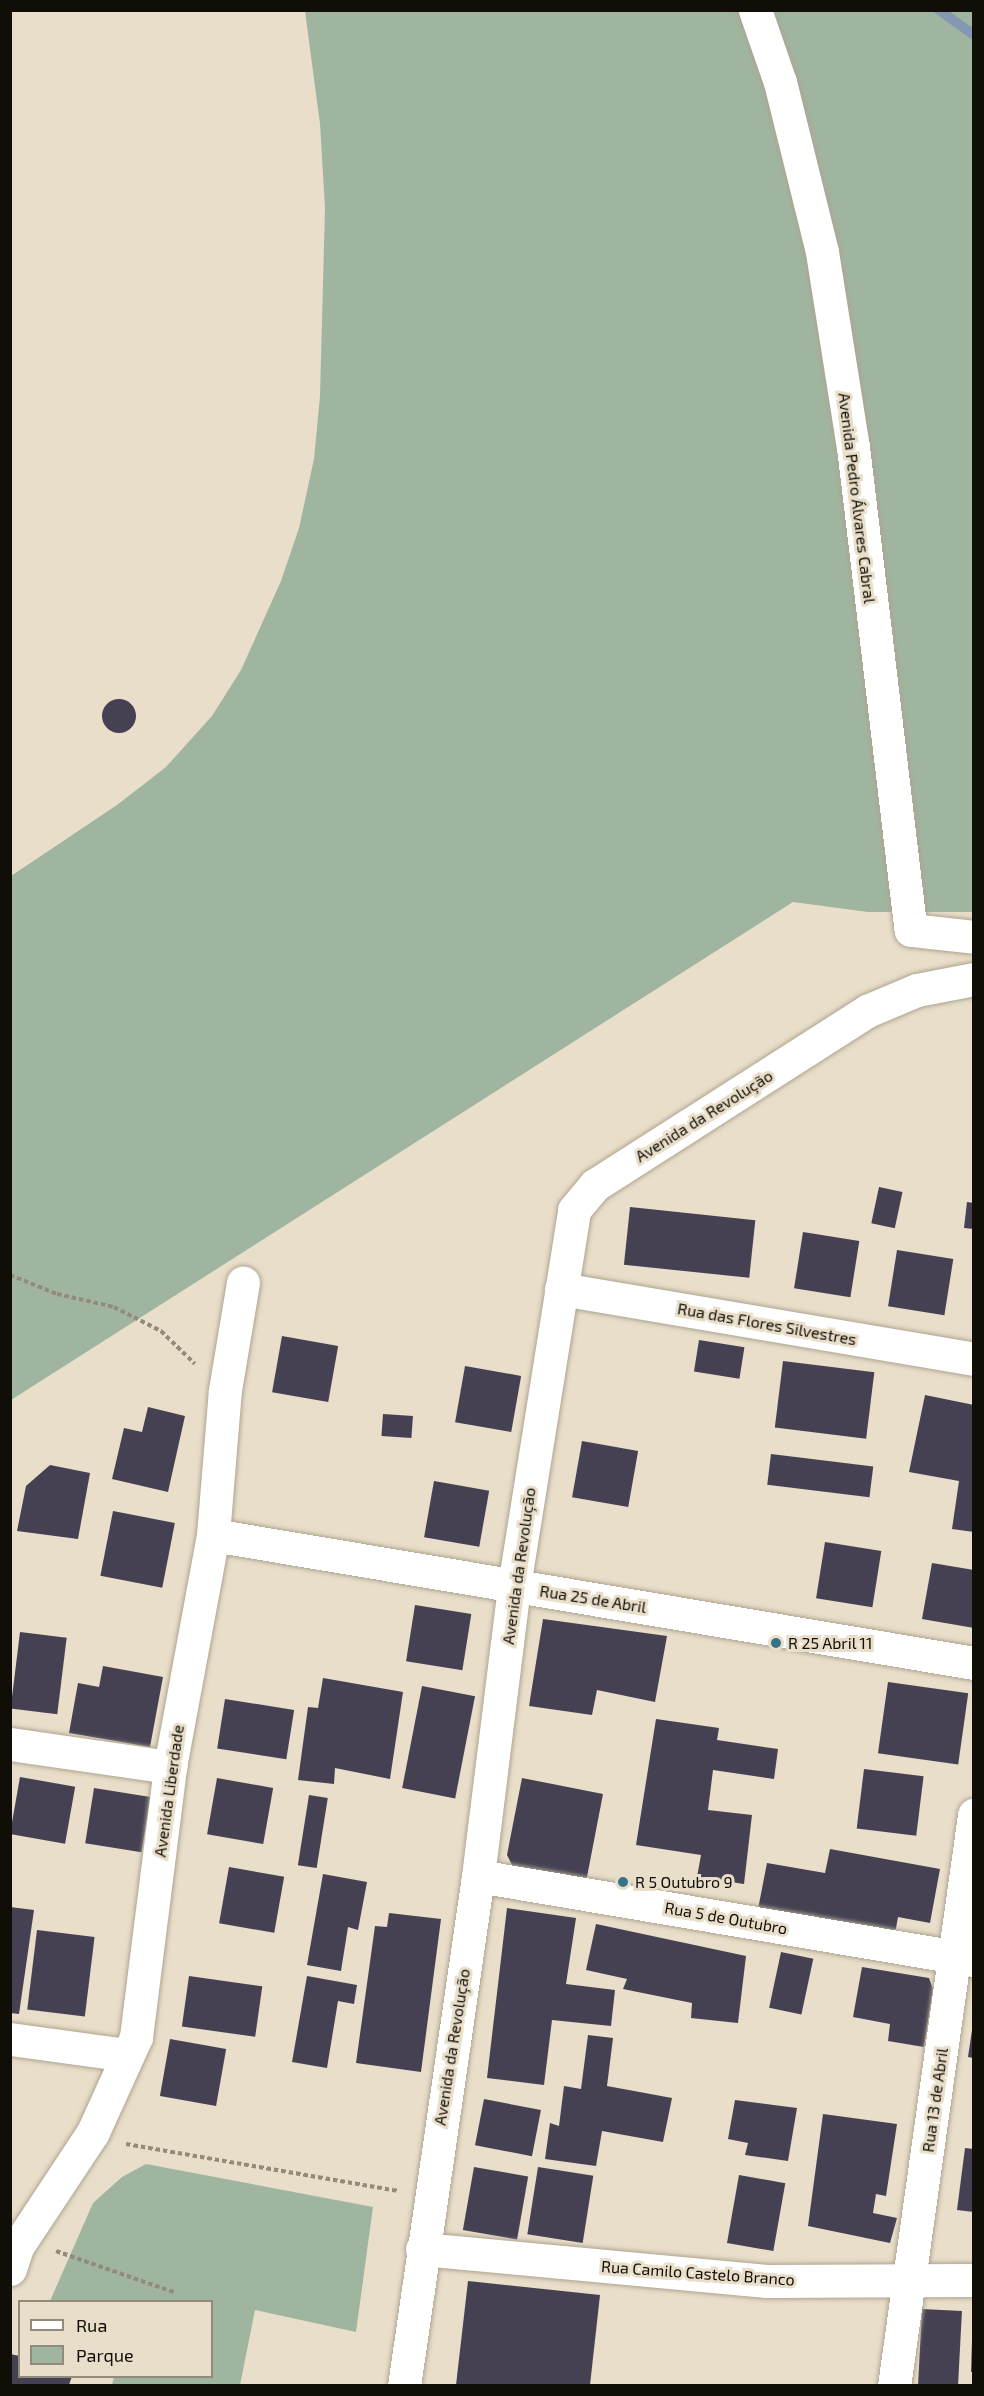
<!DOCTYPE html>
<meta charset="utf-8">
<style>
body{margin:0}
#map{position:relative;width:984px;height:2396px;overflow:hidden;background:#e8dec9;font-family:"Exo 2",sans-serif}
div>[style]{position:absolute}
.green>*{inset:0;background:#a0b5a0}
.stream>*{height:10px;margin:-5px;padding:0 5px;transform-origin:5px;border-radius:5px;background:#8598b2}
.building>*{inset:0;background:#454153;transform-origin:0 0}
.round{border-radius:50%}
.path>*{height:4px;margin-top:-2px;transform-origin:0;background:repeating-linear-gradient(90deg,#928b7c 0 4.5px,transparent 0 7.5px)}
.roads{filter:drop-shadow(0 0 2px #aea490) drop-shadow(0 0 2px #aea490)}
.minor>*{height:33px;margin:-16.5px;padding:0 16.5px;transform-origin:16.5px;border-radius:16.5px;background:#fff}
.dots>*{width:16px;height:16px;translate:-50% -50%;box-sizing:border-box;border:3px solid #e8dec9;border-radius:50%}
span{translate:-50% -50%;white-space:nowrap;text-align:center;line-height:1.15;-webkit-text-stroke:6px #e8dec9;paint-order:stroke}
.street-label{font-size:16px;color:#110e07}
.poi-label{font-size:16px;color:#110e07}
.left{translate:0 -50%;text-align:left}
.frame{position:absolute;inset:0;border:12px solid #110e07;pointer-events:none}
.legend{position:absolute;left:18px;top:2300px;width:195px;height:78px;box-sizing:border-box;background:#e8dec9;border:2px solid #928b7b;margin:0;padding:8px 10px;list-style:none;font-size:18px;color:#110e07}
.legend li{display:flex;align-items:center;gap:12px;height:30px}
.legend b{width:30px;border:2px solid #928b7b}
</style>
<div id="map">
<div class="green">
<i style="clip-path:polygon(305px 11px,973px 11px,973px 912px,868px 912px,793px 902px,11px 1400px,11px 876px,117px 805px,166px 767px,212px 716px,241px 670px,281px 581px,299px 528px,314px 459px,320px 396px,325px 208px,320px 124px)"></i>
<i style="clip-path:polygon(146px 2164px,373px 2207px,356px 2332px,255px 2310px,240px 2385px,112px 2385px,114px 2377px,212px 2376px,212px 2302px,50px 2301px,93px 2203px,122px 2177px)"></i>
</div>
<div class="stream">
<i style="left:939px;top:10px;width:43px;rotate:35.5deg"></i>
</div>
<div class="building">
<i class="round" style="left:102px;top:699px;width:34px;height:34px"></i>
<i style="left:879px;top:1187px;width:24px;height:37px;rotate:12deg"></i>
<i style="clip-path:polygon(967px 1202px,974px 1203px,974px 1229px,964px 1228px)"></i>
<i style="left:630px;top:1207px;width:126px;height:58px;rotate:6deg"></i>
<i style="left:803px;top:1232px;width:57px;height:57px;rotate:9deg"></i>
<i style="left:897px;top:1250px;width:57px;height:57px;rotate:9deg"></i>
<i style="left:282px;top:1336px;width:57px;height:57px;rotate:10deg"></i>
<i style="left:699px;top:1340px;width:46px;height:32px;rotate:9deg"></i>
<i style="left:783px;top:1361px;width:92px;height:67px;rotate:7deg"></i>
<i style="left:465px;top:1366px;width:57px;height:57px;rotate:10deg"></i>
<i style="clip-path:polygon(925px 1395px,974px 1405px,974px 1532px,952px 1529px,959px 1481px,909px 1472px)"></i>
<i style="clip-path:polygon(148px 1407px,185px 1416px,168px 1492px,112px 1479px,124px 1428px,142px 1432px)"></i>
<i style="left:383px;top:1414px;width:30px;height:22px;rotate:4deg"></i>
<i style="left:582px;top:1441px;width:57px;height:57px;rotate:10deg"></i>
<i style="left:771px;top:1454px;width:103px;height:31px;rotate:7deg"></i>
<i style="clip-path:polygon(50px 1465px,90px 1473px,78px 1539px,17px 1531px,26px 1486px)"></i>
<i style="left:434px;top:1481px;width:56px;height:57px;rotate:10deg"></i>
<i style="left:113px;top:1511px;width:63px;height:66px;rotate:11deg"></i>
<i style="left:825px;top:1542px;width:57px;height:57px;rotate:9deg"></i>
<i style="clip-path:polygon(932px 1563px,974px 1570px,974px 1628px,922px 1619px)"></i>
<i style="left:415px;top:1605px;width:57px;height:57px;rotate:9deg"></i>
<i style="clip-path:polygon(543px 1619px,667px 1636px,655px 1702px,597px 1690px,592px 1715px,529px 1706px)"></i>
<i style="left:20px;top:1632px;width:47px;height:77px;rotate:7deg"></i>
<i style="clip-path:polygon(103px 1666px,163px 1677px,150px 1747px,69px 1733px,78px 1683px,99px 1687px)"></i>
<i style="clip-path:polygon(323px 1678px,403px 1692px,390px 1779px,335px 1768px,334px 1784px,298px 1780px,308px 1707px,318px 1708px)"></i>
<i style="left:888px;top:1682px;width:81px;height:72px;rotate:8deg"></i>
<i style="left:422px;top:1686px;width:54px;height:104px;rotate:11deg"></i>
<i style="left:225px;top:1699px;width:70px;height:50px;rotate:9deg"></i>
<i style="clip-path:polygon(656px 1719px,719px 1728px,717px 1740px,778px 1749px,774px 1779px,713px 1770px,708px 1810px,752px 1815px,744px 1884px,697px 1877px,701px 1855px,636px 1845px)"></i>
<i style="left:864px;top:1769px;width:60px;height:60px;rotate:7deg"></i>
<i style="left:20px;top:1777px;width:56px;height:58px;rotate:10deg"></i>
<i style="left:217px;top:1778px;width:57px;height:57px;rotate:10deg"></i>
<i style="clip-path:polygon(522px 1778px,603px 1794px,586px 1882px,514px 1869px,507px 1855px)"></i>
<i style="left:94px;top:1788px;width:57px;height:56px;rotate:9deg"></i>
<i style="left:309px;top:1795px;width:19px;height:71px;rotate:9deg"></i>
<i style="clip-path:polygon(830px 1849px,940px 1869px,930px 1923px,898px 1917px,895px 1934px,758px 1909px,767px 1863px,825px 1873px)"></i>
<i style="left:229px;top:1867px;width:56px;height:57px;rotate:10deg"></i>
<i style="clip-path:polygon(323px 1874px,367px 1882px,358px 1930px,348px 1927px,341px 1971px,307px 1965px)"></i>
<i style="clip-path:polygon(10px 1907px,34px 1910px,19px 2014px,10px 2013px)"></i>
<i style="clip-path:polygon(507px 1908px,576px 1918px,566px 1984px,615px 1990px,611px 2026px,552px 2020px,544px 2085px,487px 2078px)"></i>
<i style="clip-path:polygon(389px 1913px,441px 1919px,421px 2072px,356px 2063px,375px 1926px,387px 1927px)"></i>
<i style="clip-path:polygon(596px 1924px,746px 1956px,738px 2023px,691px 2018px,692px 2003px,623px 1989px,627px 1979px,586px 1970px)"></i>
<i style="left:37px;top:1930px;width:58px;height:80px;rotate:7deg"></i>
<i style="left:781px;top:1952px;width:33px;height:57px;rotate:12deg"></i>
<i style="clip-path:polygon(862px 1967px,929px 1978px,933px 1989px,924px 2047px,888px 2041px,890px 2024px,853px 2017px)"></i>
<i style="left:189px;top:1976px;width:74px;height:51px;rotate:8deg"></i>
<i style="clip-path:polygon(307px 1976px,357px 1985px,354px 2004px,338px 2001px,327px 2068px,292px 2062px)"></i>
<i style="clip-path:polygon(972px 2030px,974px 2030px,974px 2058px,968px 2057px)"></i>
<i style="clip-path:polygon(588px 2035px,613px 2038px,607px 2086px,672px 2098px,663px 2142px,602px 2131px,596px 2166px,545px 2159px,550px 2123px,559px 2126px,564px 2086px,581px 2089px)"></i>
<i style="left:170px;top:2039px;width:57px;height:58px;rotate:10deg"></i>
<i style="left:484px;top:2099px;width:58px;height:47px;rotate:11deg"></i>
<i style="clip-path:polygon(735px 2100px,797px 2108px,788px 2161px,745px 2155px,748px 2143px,728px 2139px)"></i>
<i style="clip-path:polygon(823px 2114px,897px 2124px,886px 2196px,876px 2194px,873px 2213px,897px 2218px,890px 2243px,808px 2226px)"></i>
<i style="clip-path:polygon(965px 2148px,974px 2149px,974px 2212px,957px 2210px)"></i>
<i style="left:474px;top:2167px;width:55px;height:64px;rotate:10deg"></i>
<i style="left:538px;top:2167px;width:56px;height:68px;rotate:9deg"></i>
<i style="left:739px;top:2175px;width:47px;height:69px;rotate:10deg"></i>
<i style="clip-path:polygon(468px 2281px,600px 2295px,590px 2385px,456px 2385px)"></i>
<i style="left:922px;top:2309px;width:40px;height:76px;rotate:3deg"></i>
<i style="clip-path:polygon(972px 2340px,974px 2340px,974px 2372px,971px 2372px)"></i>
<i style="clip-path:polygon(10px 2354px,20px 2356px,20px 2376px,72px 2376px,69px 2385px,10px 2385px)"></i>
</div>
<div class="path">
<i style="left:10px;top:1275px;width:51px;rotate:22deg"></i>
<i style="left:57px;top:1294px;width:58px;rotate:12.8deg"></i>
<i style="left:114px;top:1307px;width:53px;rotate:27.1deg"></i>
<i style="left:161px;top:1331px;width:47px;rotate:44.1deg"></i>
<i style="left:126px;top:2144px;width:275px;rotate:9.8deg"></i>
<i style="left:56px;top:2251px;width:127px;rotate:19.3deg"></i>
</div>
<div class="roads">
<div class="minor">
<i style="left:755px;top:10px;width:76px;rotate:70.9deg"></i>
<i style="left:780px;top:82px;width:175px;rotate:76.1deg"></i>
<i style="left:822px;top:252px;width:197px;rotate:81deg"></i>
<i style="left:853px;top:447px;width:486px;rotate:83.2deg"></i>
<i style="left:911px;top:930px;width:63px;rotate:6.3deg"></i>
<i style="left:561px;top:1289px;width:419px;rotate:9.6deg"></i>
<i style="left:213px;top:1535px;width:772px;rotate:9.55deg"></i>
<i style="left:10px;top:1744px;width:162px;rotate:8.2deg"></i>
<i style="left:478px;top:1876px;width:503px;rotate:9.61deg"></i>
<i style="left:10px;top:2039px;width:118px;rotate:7.8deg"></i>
<i style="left:422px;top:2249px;width:346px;rotate:5.3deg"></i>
<i style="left:767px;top:2281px;width:207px;rotate:-0.3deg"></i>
<i style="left:10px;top:2269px;width:23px;rotate:-72deg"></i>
<i style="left:17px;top:2247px;width:138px;rotate:-56.5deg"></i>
<i style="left:93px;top:2132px;width:104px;rotate:-65.6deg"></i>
<i style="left:136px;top:2037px;width:272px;rotate:-82.8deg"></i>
<i style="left:170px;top:1767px;width:236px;rotate:-79.5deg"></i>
<i style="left:213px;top:1535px;width:145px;rotate:-85.3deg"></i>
<i style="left:225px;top:1390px;width:109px;rotate:-80.5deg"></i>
<i style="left:404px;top:2386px;width:515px;rotate:-81.74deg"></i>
<i style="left:478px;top:1876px;width:292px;rotate:-82.9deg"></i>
<i style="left:514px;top:1586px;width:381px;rotate:-80.9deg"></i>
<i style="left:574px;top:1210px;width:33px;rotate:-50deg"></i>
<i style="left:595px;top:1185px;width:323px;rotate:-32.6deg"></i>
<i style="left:867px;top:1011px;width:54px;rotate:-22.8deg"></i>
<i style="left:917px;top:990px;width:58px;rotate:-10.9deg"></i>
<i style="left:894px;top:2386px;width:577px;rotate:-82.02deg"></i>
</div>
</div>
<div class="dots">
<i style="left:776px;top:1643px;background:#357389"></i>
<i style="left:623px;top:1882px;background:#357389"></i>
</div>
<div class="street-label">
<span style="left:857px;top:498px;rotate:83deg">Avenida Pedro Álvares Cabral</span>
<span style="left:704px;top:1116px;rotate:-32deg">Avenida da Revolução</span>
<span style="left:767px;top:1324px;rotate:10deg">Rua das Flores Silvestres</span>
<span style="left:519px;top:1566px;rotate:-82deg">Avenida da Revolução</span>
<span style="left:593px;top:1599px;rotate:9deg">Rua 25 de Abril</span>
<span style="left:169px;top:1791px;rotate:-82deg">Avenida Liberdade</span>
<span style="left:726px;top:1918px;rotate:10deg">Rua 5 de Outubro</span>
<span style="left:452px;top:2047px;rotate:-81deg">Avenida da Revolução</span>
<span style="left:935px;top:2100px;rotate:-82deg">Rua 13 de Abril</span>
<span style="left:698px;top:2273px;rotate:4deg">Rua Camilo Castelo Branco</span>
</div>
<div class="poi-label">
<span class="left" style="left:788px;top:1643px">R 25 Abril 11</span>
<span class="left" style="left:635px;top:1882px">R 5 Outubro 9</span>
</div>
<div class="frame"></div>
<ul class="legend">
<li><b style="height:8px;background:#fff"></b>Rua</li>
<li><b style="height:16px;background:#a0b5a0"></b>Parque</li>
</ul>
</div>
